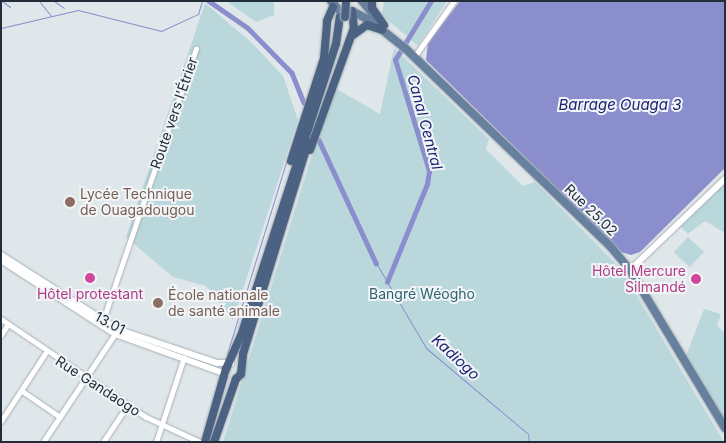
<!DOCTYPE html>
<meta charset="utf-8">
<style>
body{margin:0}
#map{position:relative;width:726px;height:443px;overflow:hidden;background:#e0e7ea;font-family:Inter,sans-serif}
div>[style]{position:absolute}
.green>*{inset:0;background:#bad8db;transform-origin:0 0}
.water>*{inset:0;background:#8b8ecd}
.stream>*{height:1px;margin:-0.5px;padding:0 0.5px;transform-origin:0.5px;border-radius:0.5px;background:#8b8ecd}
.canal>*{height:4.5px;margin:-2.25px;padding:0 2.25px;transform-origin:2.25px;border-radius:2.25px;background:#8b8ecd}
.roads{filter:drop-shadow(0 0 1px #a7afb5) drop-shadow(0 0 1px #a7afb5)}
.minor>*{height:5px;margin:-2.5px;padding:0 2.5px;transform-origin:2.5px;border-radius:2.5px;background:#fff}
.tertiary>*{height:6px;margin:-3px;padding:0 3px;transform-origin:3px;border-radius:3px;background:#fff}
.primary>*{height:8px;margin:-4px;padding:0 4px;transform-origin:4px;border-radius:4px;background:#67809e}
.trunk>*{height:8px;margin:-4px;padding:0 4px;transform-origin:4px;border-radius:4px;background:#4b6282}
.bridges{filter:drop-shadow(0 0 1px #c1c4c8) drop-shadow(0 0 1px #c1c4c8)}
.trunk-bridge>*{height:8px;margin:-4px;padding:0 4px;transform-origin:4px;border-radius:4px;background:#4b6282}
.dots>*{width:14px;height:14px;translate:-50% -50%;box-sizing:border-box;border:2px solid #f1f5f7;border-radius:50%}
span{translate:-50% -50%;white-space:nowrap;text-align:center;line-height:1.15;-webkit-text-stroke:4px #f1f5f7;paint-order:stroke}
.street-label{font-size:14px;color:#222d3a}
.education-label{font-size:14px;color:#785e54}
.left{translate:0 -50%;text-align:left}
.hotel-label{font-size:14px;color:#b23c85}
.right{translate:-100% -50%;text-align:right}
.park-label{font-size:14px;color:#2e636f}
.water-label{font-size:15px;color:#1f2273;font-style:italic}
.frame{position:absolute;inset:0;border:2px solid #222d3a;pointer-events:none}
</style>
<div id="map">
<div class="green">
<i style="clip-path:polygon(226px 1px,274px 1px,274px 15px,256px 22px)"></i>
<i style="clip-path:polygon(384px 1px,447px 1px,418px 46px,382px 15px)"></i>
<i style="clip-path:polygon(205px 3px,252px 43px,283px 76px,298px 120px,233px 320px,206px 286px,173px 277px,126px 237px)"></i>
<i style="clip-path:polygon(394px 48px,489px 139px,486px 149px,523px 186px,535px 182px,621px 269px,724px 442px,223px 442px,333px 87px,380px 114px)"></i>
<i style="clip-path:polygon(725px 183px,725px 233px,705px 221px,688px 234px,680px 226px)"></i>
<i style="left:688px;top:237px;width:22px;height:21px;rotate:43deg"></i>
<i style="clip-path:polygon(704px 309px,721px 314px,717px 325px,725px 334px,725px 422px,686px 356px)"></i>
</div>
<div class="water">
<i style="clip-path:polygon(460px 1px,725px 1px,725px 168px,640px 252px,631px 255px,621px 252px,426px 60px,428px 43px)"></i>
</div>
<div class="stream">
<i style="left:2px;top:1px;width:10px;rotate:37deg"></i>
<i style="left:39px;top:1px;width:19px;rotate:51deg"></i>
<i style="left:54px;top:1px;width:12px;rotate:35deg"></i>
<i style="left:1px;top:28px;width:79px;rotate:-13.2deg"></i>
<i style="left:78px;top:10px;width:86px;rotate:14.2deg"></i>
<i style="left:161px;top:31px;width:41px;rotate:-24.7deg"></i>
<i style="left:198px;top:14px;width:14px;rotate:-73deg"></i>
<i style="left:376px;top:263px;width:99px;rotate:59.5deg"></i>
<i style="left:426px;top:348px;width:133px;rotate:40.1deg"></i>
<i style="left:528px;top:434px;width:8px;rotate:83deg"></i>
<i style="left:227px;top:354px;width:242px;rotate:-72.9deg"></i>
</div>
<div class="canal">
<i style="left:209px;top:1px;width:47px;rotate:34.7deg"></i>
<i style="left:248px;top:28px;width:63px;rotate:45.6deg"></i>
<i style="left:292px;top:73px;width:32px;rotate:68deg"></i>
<i style="left:319px;top:140px;width:136px;rotate:65.1deg"></i>
<i style="left:387px;top:282px;width:106px;rotate:-67.8deg"></i>
<i style="left:427px;top:184px;width:13px;rotate:-81deg"></i>
<i style="left:429px;top:171px;width:116px;rotate:-107deg"></i>
<i style="left:395px;top:60px;width:69px;rotate:-58.6deg"></i>
</div>
<div class="roads">
<div class="minor">
<i style="left:414px;top:57px;width:69px;rotate:-54.5deg"></i>
<i style="left:1px;top:319px;width:175px;rotate:34.1deg"></i>
<i style="left:146px;top:417px;width:60px;rotate:24.8deg"></i>
<i style="left:103px;top:320px;width:287px;rotate:-71.1deg"></i>
<i style="left:1px;top:335px;width:13px;rotate:-58deg"></i>
<i style="left:22px;top:391px;width:46px;rotate:34.4deg"></i>
<i style="left:1px;top:421px;width:82px;rotate:-56.9deg"></i>
<i style="left:43px;top:442px;width:132px;rotate:-56.4deg"></i>
<i style="left:103px;top:442px;width:43px;rotate:-56.3deg"></i>
<i style="left:156px;top:442px;width:89px;rotate:-71.8deg"></i>
</div>
<div class="tertiary">
<i style="left:1px;top:255px;width:138px;rotate:32.5deg"></i>
<i style="left:117px;top:329px;width:106px;rotate:18.8deg"></i>
<i style="left:217px;top:363px;width:14px"></i>
<i style="left:1px;top:260px;width:136px;rotate:33deg"></i>
<i style="left:115px;top:334px;width:118px;rotate:19.8deg"></i>
<i style="left:630px;top:270px;width:132px;rotate:-43.8deg"></i>
</div>
<div class="primary">
<i style="left:331px;top:1px;width:13px;rotate:48deg"></i>
<i style="left:340px;top:11px;width:11px"></i>
<i style="left:362px;top:1px;width:25px;rotate:50deg"></i>
<i style="left:352px;top:11px;width:21px;rotate:28deg"></i>
<i style="left:371px;top:21px;width:45px;rotate:38.7deg"></i>
<i style="left:406px;top:49px;width:284px;rotate:44deg"></i>
<i style="left:610px;top:246px;width:31px;rotate:50deg"></i>
<i style="left:630px;top:270px;width:184px;rotate:59deg"></i>
</div>
<div class="trunk">
<i style="left:372px;top:1px;width:7px;rotate:90deg"></i>
<i style="left:372px;top:8px;width:21px;rotate:55deg"></i>
<i style="left:353px;top:35px;width:17px;rotate:-36deg"></i>
<i style="left:367px;top:25px;width:16px;rotate:18deg"></i>
<i style="left:310px;top:150px;width:130px;rotate:-70.2deg"></i>
<i style="left:354px;top:28px;width:17px;rotate:-97deg"></i>
<i style="left:291px;top:161px;width:108px;rotate:-72.2deg"></i>
<i style="left:324px;top:58px;width:37px;rotate:-85deg"></i>
<i style="left:327px;top:21px;width:15px;rotate:-67deg"></i>
<i style="left:205px;top:442px;width:76px;rotate:-74deg"></i>
<i style="left:226px;top:369px;width:36px;rotate:-66deg"></i>
<i style="left:241px;top:336px;width:307px;rotate:-72deg"></i>
<i style="left:336px;top:44px;width:27px;rotate:-82deg"></i>
<i style="left:214px;top:442px;width:67px;rotate:-70.8deg"></i>
<i style="left:236px;top:379px;width:7px;rotate:-45deg"></i>
<i style="left:241px;top:374px;width:20px;rotate:-84deg"></i>
<i style="left:243px;top:354px;width:221px;rotate:-72.9deg"></i>
</div>
</div>
<div class="bridges">
<div class="trunk-bridge">
<i style="left:345px;top:17px;width:16px;rotate:-86deg"></i>
</div>
</div>
<div class="dots">
<i style="left:70px;top:202px;background:#8d6e63"></i>
<i style="left:90px;top:278px;background:#d1479c"></i>
<i style="left:696px;top:279px;background:#d1479c"></i>
<i style="left:158px;top:303px;background:#8d6e63"></i>
</div>
<div class="street-label">
<span style="left:174px;top:113px;rotate:-71deg">Route vers l'Étrier</span>
<span style="left:591px;top:210px;rotate:44deg">Rue 25.02</span>
<span style="left:110px;top:323px;rotate:28deg">13.01</span>
<span style="left:98px;top:386px;rotate:33deg">Rue Gandaogo</span>
</div>
<div class="education-label">
<span class="left" style="left:80px;top:202px">Lycée Technique<br>de Ouagadougou</span>
<span class="left" style="left:168px;top:303px">École nationale<br>de santé animale</span>
</div>
<div class="hotel-label">
<span class="right" style="left:686px;top:279px">Hôtel Mercure<br>Silmandé</span>
<span style="left:90px;top:294px">Hôtel protestant</span>
</div>
<div class="park-label">
<span style="left:422px;top:294px">Bangré Wéogho</span>
</div>
<div class="water-label">
<span style="left:620px;top:105px">Barrage Ouaga 3</span>
<span style="left:425px;top:122px;rotate:75deg">Canal Central</span>
<span style="left:456px;top:357px;rotate:43deg">Kadiogo</span>
</div>
<div class="frame"></div>
</div>
